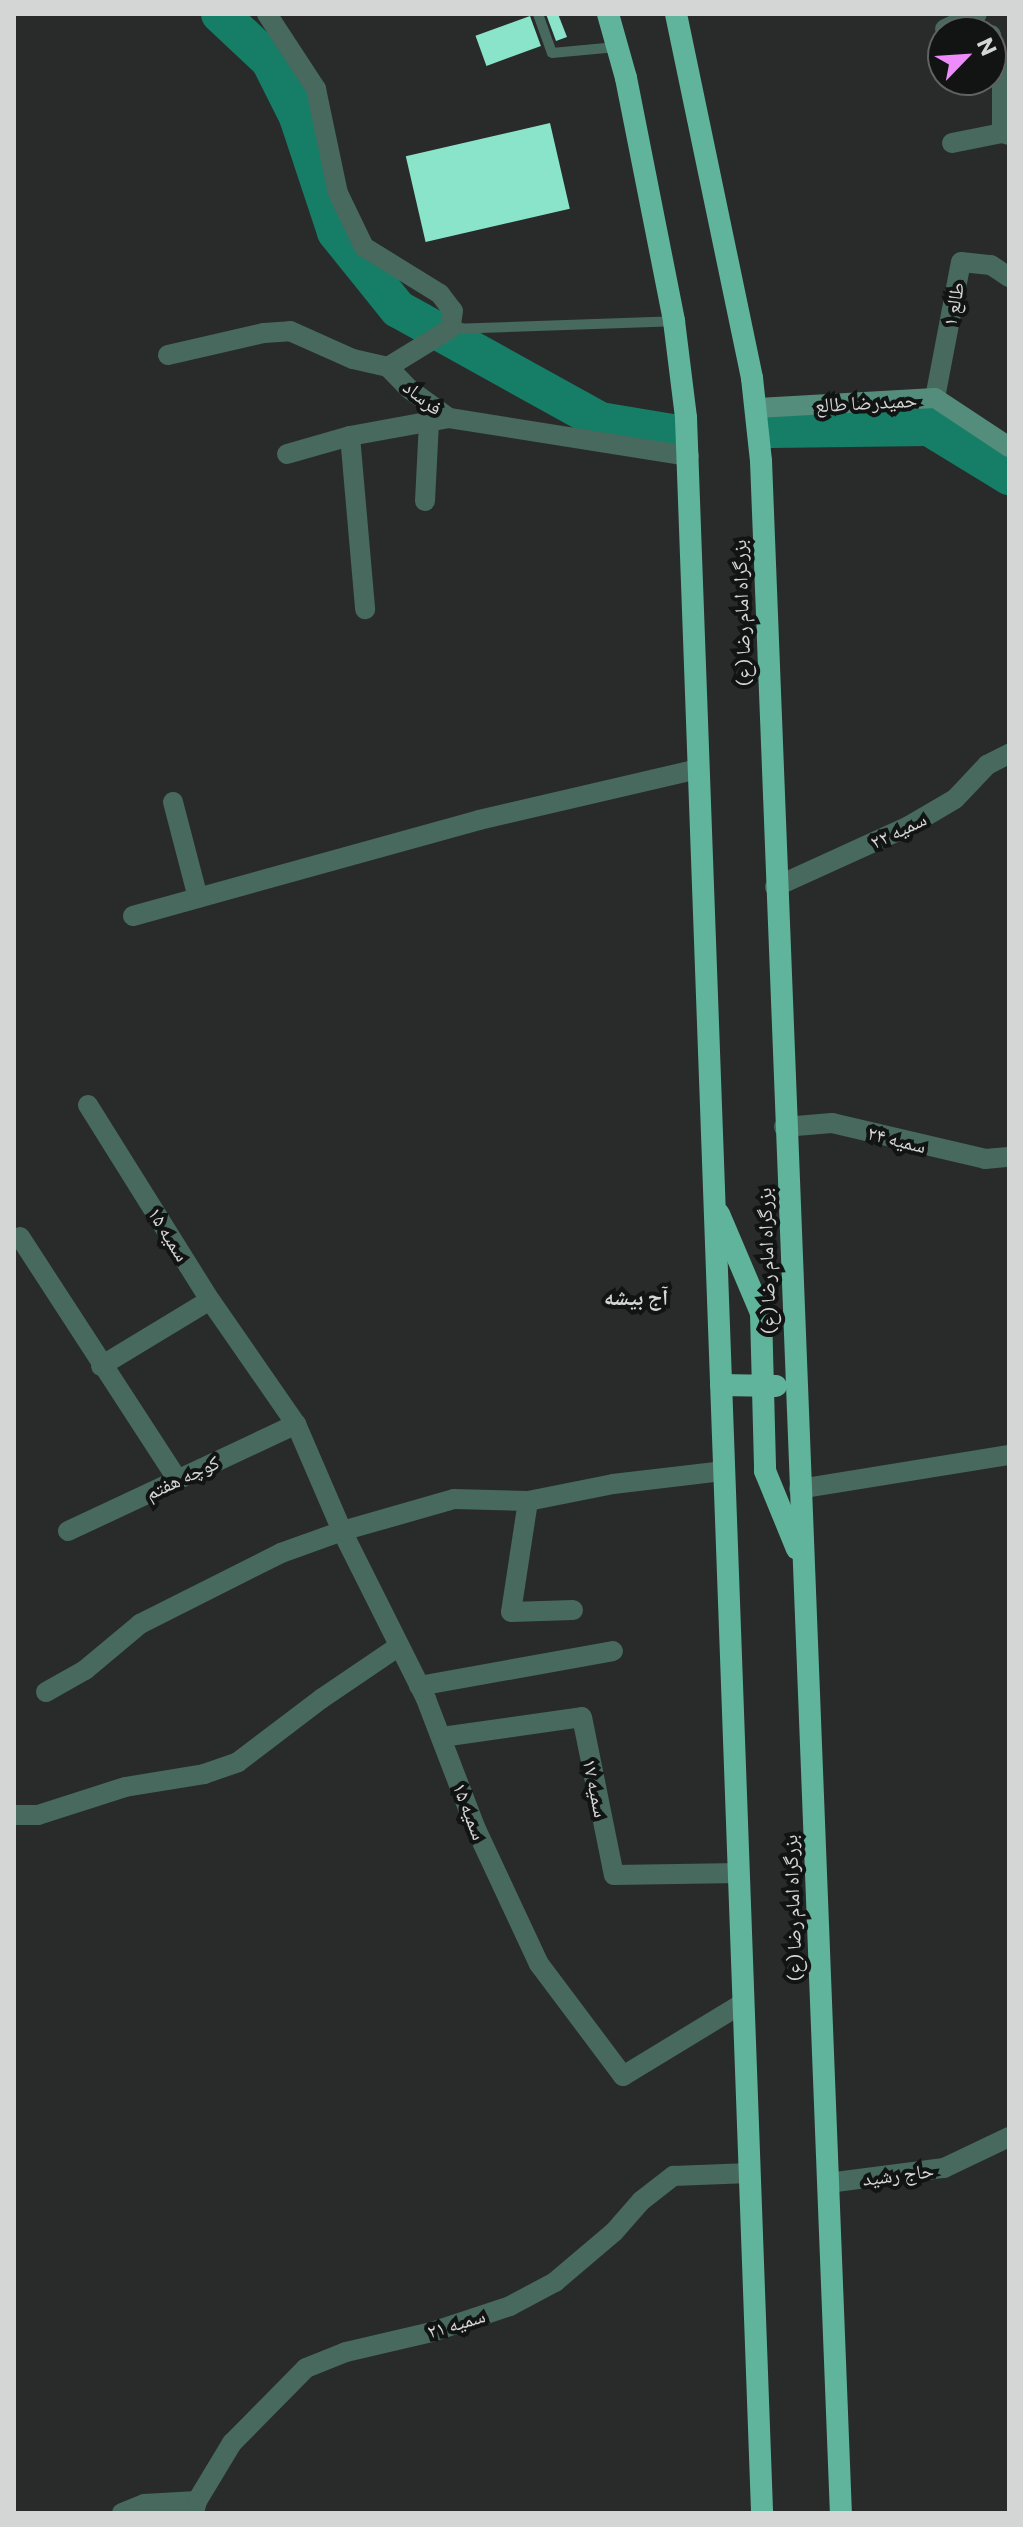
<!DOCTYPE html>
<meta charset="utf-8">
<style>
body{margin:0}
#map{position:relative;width:1023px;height:2527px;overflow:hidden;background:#282b2a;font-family:Commissioner,"Noto Naskh Arabic",sans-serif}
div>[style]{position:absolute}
.river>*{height:38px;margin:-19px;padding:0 19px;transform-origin:19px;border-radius:19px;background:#167e66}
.building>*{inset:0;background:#89e4c9;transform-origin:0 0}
.service>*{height:10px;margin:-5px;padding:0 5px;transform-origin:5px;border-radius:5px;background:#47695e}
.minor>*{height:20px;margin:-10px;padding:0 10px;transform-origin:10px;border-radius:10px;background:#47695e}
.secondary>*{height:20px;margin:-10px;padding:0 10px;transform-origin:10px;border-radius:10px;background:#548d7b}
.trunk>*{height:22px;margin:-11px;padding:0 11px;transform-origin:11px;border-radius:11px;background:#61b49c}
span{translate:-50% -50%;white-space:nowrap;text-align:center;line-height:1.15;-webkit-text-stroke:8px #121313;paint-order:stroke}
.street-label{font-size:20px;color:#d4d6d5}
.neighbourhood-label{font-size:22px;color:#d4d6d5;font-weight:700}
.frame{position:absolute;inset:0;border:16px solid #d4d6d5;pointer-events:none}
.north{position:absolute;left:927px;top:16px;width:80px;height:80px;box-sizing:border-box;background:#121313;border:2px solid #606161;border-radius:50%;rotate:65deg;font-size:22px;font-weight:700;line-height:32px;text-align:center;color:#d4d6d5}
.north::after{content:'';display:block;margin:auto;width:28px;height:36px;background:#ed8cfa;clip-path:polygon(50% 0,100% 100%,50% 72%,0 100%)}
</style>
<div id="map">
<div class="river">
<i style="left:220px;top:14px;width:69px;rotate:43.2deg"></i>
<i style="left:270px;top:61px;width:63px;rotate:63.4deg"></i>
<i style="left:298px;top:117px;width:121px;rotate:71.7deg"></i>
<i style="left:336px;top:232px;width:99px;rotate:51.2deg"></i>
<i style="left:398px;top:309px;width:231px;rotate:29deg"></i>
<i style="left:600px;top:421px;width:79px;rotate:9.5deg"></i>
<i style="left:771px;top:429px;width:158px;rotate:-0.7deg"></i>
<i style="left:929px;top:427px;width:94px;rotate:31.5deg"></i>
</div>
<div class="building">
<i style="clip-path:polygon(546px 14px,558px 14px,567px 37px,556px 41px)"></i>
<i style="left:530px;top:16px;width:32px;height:58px;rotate:70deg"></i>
<i style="left:550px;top:123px;width:88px;height:148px;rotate:77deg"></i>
</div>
<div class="service">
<i style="left:538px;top:14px;width:41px;rotate:70.3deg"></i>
<i style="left:552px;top:53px;width:65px;rotate:-5.3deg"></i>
<i style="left:450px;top:329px;width:224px;rotate:-2deg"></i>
</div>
<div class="minor">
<i style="left:267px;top:14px;width:90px;rotate:56.8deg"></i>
<i style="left:316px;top:89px;width:106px;rotate:78.1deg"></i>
<i style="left:338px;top:193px;width:60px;rotate:64.3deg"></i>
<i style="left:364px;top:247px;width:89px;rotate:31.7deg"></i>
<i style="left:440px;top:294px;width:21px;rotate:53deg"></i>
<i style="left:453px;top:311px;width:18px;rotate:99deg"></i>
<i style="left:450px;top:329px;width:73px;rotate:148.5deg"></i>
<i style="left:945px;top:29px;width:35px;rotate:-25deg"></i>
<i style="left:991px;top:35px;width:49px;rotate:77.1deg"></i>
<i style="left:1002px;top:83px;width:50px;rotate:90deg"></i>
<i style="left:1002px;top:133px;width:7px;rotate:16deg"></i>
<i style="left:952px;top:143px;width:51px;rotate:-11.3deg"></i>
<i style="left:168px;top:355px;width:98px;rotate:-12.9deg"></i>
<i style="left:264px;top:333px;width:26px;rotate:-4deg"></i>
<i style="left:290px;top:331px;width:69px;rotate:24deg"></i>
<i style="left:353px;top:359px;width:36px;rotate:13deg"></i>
<i style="left:388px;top:367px;width:30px;rotate:46deg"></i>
<i style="left:409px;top:389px;width:49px;rotate:35.9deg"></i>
<i style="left:449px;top:418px;width:243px;rotate:9deg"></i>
<i style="left:935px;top:398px;width:138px;rotate:-79.2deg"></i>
<i style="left:961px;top:262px;width:30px;rotate:6deg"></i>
<i style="left:991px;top:265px;width:22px;rotate:34deg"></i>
<i style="left:350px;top:436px;width:174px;rotate:85deg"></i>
<i style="left:287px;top:454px;width:66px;rotate:-15.9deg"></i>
<i style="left:350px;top:436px;width:101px;rotate:-10.3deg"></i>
<i style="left:425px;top:501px;width:79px;rotate:-87.1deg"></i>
<i style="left:173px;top:802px;width:99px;rotate:75.4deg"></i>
<i style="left:775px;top:887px;width:147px;rotate:-24.5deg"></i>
<i style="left:909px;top:826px;width:53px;rotate:-30.4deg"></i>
<i style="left:955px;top:799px;width:47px;rotate:-46.7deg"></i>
<i style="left:987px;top:765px;width:25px;rotate:-27deg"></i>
<i style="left:133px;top:916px;width:359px;rotate:-15.5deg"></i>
<i style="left:479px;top:820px;width:226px;rotate:-13.1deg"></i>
<i style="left:88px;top:1105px;width:230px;rotate:58deg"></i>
<i style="left:210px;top:1300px;width:151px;rotate:55.3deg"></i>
<i style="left:296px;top:1424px;width:116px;rotate:66.7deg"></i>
<i style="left:342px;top:1531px;width:188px;rotate:63.4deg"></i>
<i style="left:426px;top:1699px;width:139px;rotate:69deg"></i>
<i style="left:476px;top:1829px;width:149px;rotate:65deg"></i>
<i style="left:539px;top:1964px;width:140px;rotate:53.1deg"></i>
<i style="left:623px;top:2076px;width:140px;rotate:-31.3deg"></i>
<i style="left:784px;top:1127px;width:48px;rotate:-4.8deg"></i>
<i style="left:832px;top:1123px;width:157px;rotate:13.2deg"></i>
<i style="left:985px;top:1159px;width:24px;rotate:-5deg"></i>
<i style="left:20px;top:1237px;width:288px;rotate:57deg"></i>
<i style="left:101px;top:1366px;width:127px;rotate:-31.2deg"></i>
<i style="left:799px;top:1489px;width:213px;rotate:-9.2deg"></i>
<i style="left:528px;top:1501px;width:112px;rotate:98.7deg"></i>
<i style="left:511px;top:1612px;width:62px;rotate:-1.8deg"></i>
<i style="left:68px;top:1531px;width:252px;rotate:-25.1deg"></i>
<i style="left:419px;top:1686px;width:197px;rotate:-10.2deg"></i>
<i style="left:46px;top:1692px;width:45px;rotate:-29.4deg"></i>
<i style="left:85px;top:1670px;width:72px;rotate:-39.9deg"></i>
<i style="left:140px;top:1624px;width:158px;rotate:-26.7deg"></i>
<i style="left:281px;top:1553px;width:65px;rotate:-19.8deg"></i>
<i style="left:342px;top:1531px;width:116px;rotate:-15.9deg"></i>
<i style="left:454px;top:1499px;width:74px;rotate:1.5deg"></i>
<i style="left:528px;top:1501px;width:87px;rotate:-11.3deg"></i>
<i style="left:613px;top:1484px;width:112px;rotate:-6.7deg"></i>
<i style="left:442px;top:1737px;width:141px;rotate:-8.1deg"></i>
<i style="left:582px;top:1717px;width:161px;rotate:78.6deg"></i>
<i style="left:614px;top:1875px;width:125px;rotate:-0.9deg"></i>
<i style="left:14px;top:1815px;width:24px"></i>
<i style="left:38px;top:1815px;width:91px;rotate:-17.8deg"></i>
<i style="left:125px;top:1787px;width:80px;rotate:-9.3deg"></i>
<i style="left:204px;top:1774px;width:36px;rotate:-19deg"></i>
<i style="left:238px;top:1762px;width:104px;rotate:-37.2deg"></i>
<i style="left:321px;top:1699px;width:94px;rotate:-34.2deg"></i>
<i style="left:828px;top:2183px;width:117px;rotate:-7.4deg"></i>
<i style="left:944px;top:2168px;width:72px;rotate:-25.5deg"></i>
<i style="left:122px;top:2513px;width:24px;rotate:-22deg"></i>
<i style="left:144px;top:2504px;width:53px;rotate:-3.2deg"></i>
<i style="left:194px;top:2513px;width:12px;rotate:-76deg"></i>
<i style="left:197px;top:2501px;width:68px;rotate:-58.9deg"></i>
<i style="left:232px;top:2443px;width:105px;rotate:-45.4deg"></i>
<i style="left:306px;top:2368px;width:43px;rotate:-21.8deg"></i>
<i style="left:346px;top:2352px;width:88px;rotate:-13.1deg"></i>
<i style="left:432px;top:2332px;width:82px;rotate:-18.4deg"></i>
<i style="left:510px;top:2306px;width:51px;rotate:-28.1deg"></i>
<i style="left:555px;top:2282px;width:77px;rotate:-40.3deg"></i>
<i style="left:614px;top:2232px;width:41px;rotate:-48.9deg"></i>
<i style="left:641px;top:2201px;width:41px;rotate:-38deg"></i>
<i style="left:673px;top:2176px;width:77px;rotate:-2.2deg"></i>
</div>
<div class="secondary">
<i style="left:756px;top:408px;width:179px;rotate:-3.2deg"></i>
<i style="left:935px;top:398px;width:89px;rotate:33.5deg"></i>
</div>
<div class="trunk">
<i style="left:608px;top:14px;width:66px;rotate:74.3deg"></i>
<i style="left:626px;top:78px;width:248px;rotate:78.8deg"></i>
<i style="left:674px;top:321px;width:98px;rotate:82.9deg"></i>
<i style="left:686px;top:418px;width:2096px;rotate:87.92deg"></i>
<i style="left:676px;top:14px;width:372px;rotate:78.2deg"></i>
<i style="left:752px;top:378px;width:83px;rotate:83.8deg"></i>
<i style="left:761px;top:461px;width:2054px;rotate:87.77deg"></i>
<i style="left:719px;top:1214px;width:108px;rotate:67deg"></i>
<i style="left:761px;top:1313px;width:158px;rotate:88.5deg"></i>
<i style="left:765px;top:1471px;width:84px;rotate:67.7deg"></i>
<i style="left:721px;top:1385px;width:55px;rotate:1deg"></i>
</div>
<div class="street-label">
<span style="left:953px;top:304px;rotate:-79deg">طالع ۱</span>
<span style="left:423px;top:397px;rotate:38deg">فرساد</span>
<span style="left:866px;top:402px;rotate:-3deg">حمیدرضا طالع</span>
<span style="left:741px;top:613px;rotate:-92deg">بزرگراه امام رضا (ع)</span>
<span style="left:898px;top:830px;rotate:-26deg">سمیه ۲۲</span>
<span style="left:897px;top:1139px;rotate:14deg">سمیه ۲۴</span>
<span style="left:169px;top:1234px;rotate:58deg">سمیه ۱۵</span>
<span style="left:766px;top:1261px;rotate:-92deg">بزرگراه امام رضا (ع)</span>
<span style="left:182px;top:1477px;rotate:-25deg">کوچه هفتم</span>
<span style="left:596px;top:1788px;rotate:78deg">سمیه ۱۷</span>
<span style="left:470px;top:1811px;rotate:69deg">سمیه ۱۵</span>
<span style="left:792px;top:1908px;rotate:-92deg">بزرگراه امام رضا (ع)</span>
<span style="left:898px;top:2174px;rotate:-7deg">حاج رشید</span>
<span style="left:456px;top:2323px;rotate:-17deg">سمیه ۲۱</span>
</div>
<div class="neighbourhood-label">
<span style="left:636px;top:1297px">آج بیشه</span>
</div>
<div class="frame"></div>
<div class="north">N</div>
</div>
